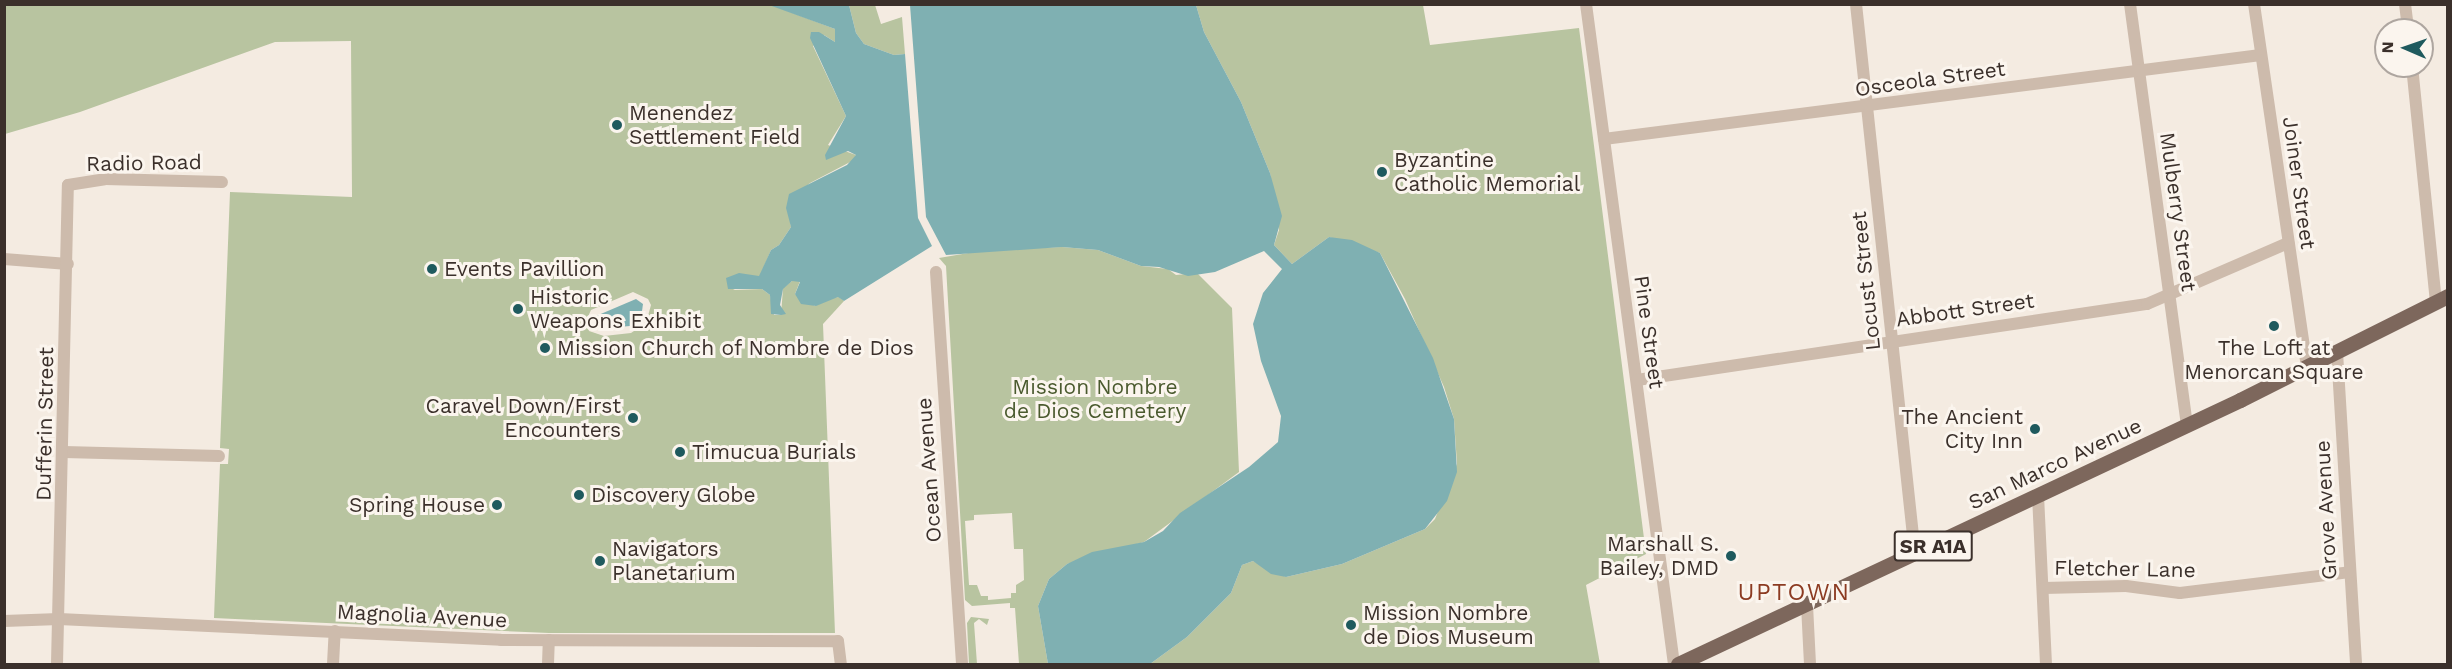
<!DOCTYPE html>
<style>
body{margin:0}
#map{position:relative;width:2452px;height:669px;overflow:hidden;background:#f4ebe1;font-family:"Work Sans",sans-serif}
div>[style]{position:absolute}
.green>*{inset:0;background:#b8c4a0}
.water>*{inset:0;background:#7fb0b2}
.street>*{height:12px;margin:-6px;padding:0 6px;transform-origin:6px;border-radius:6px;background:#cdbbac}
.primary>*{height:15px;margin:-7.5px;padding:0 7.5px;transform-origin:7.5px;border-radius:7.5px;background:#7d675c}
.dots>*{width:16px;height:16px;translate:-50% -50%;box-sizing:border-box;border:3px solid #fbf5ee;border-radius:50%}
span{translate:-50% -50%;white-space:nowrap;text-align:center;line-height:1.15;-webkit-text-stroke:6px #fbf5ee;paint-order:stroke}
.shield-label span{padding:2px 4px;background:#fbf5ee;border:2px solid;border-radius:4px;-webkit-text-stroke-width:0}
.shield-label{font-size:20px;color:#3b302b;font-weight:700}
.street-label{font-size:21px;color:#3b302b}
.poi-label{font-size:21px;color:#3b302b}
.left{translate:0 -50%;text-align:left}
.right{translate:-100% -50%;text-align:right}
.park-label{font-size:21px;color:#4a5a2e}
.quarter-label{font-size:24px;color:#8c3b22;letter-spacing:1.5px}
.frame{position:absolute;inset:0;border:6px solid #3b302b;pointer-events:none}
.north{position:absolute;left:2374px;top:18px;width:60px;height:60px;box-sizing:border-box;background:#fbf5ee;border:2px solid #aea6a0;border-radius:50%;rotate:272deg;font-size:16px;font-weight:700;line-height:24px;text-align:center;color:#3b302b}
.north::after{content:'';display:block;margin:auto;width:21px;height:27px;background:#1f5a5e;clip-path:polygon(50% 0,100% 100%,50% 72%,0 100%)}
</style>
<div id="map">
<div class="green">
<i style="clip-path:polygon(evenodd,769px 4px,835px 29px,835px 42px,824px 35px,813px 46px,846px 116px,828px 145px,856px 155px,854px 160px,810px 183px,788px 203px,791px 227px,779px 245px,771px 250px,760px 276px,733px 290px,762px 289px,770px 295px,774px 315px,781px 315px,783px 288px,792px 281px,800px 281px,795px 294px,815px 306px,828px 298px,839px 297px,844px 301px,823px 324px,835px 633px,549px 633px,214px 618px,220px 464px,228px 464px,229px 449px,220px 448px,230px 192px,352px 197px,351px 41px,275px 42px,80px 112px,5px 134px,4px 5px,769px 4px,633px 292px,648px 299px,651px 305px,646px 323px,631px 333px,604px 336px,589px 331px,586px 321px,591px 310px,633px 292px)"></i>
<i style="clip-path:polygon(849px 5px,875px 5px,881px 24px,902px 17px,905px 54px,894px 55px,864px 44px,856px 33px)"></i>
<i style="clip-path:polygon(1196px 5px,1423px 5px,1430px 45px,1579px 28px,1646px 554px,1586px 585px,1600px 664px,1150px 664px,1187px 637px,1231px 593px,1242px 565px,1253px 561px,1286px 577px,1342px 564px,1425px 529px,1435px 519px,1457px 464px,1454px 419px,1444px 387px,1405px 299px,1380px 253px,1329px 237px,1292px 264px,1274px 245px,1279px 230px,1270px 173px,1241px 102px,1204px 32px)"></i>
<i style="clip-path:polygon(evenodd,1062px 247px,1098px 250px,1141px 266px,1168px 269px,1176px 275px,1197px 273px,1232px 308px,1239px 472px,1144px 542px,1067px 564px,1049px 579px,1038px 606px,1048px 664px,1019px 664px,1015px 608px,1010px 608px,1010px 603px,972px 606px,965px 600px,946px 266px,939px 258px,986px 250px,1062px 247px,1012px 513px,1014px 549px,1023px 549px,1024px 580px,1016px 585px,1016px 593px,1011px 593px,1011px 598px,988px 600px,988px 596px,981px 596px,977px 585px,969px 585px,965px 521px,974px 520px,974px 515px,1012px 513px)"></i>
<i style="clip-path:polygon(971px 617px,989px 619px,987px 625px,979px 619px,974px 623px,977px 664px,969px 664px,967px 623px)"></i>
</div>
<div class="water">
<i style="clip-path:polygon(769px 5px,849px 5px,856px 33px,864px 44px,894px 55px,905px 54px,918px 218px,932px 246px,844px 301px,838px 297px,816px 306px,801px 304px,795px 294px,800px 282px,792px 281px,783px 289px,780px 305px,786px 314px,781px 315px,771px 314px,770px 295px,762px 289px,728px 289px,726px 278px,739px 273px,759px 276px,771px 250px,779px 245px,791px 227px,786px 208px,789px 194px,847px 165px,856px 155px,848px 151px,826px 160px,825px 155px,846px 116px,810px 38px,811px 32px,819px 32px,835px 42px,835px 29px)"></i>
<i style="clip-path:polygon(910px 5px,1196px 5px,1204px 32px,1241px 102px,1270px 173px,1282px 216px,1274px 245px,1292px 264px,1329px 237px,1352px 240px,1380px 253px,1433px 358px,1454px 419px,1457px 472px,1447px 501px,1425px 529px,1342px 564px,1286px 577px,1271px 574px,1253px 561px,1242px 565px,1231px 593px,1187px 637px,1150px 664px,1048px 664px,1038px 606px,1049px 579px,1067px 564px,1092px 552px,1144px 542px,1163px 531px,1180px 513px,1249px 467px,1278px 442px,1281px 416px,1261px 361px,1253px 324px,1263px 293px,1282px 269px,1264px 251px,1215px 272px,1188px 276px,1159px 267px,1141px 266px,1098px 250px,1062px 247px,946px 255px,926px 217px)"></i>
<i style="clip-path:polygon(636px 299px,643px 304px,641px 318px,630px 326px,596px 329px,596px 316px)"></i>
</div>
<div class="street">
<i style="left:1586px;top:4px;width:666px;rotate:82.41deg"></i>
<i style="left:1856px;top:4px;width:553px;rotate:83.88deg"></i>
<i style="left:2130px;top:4px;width:425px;rotate:82.3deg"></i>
<i style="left:2254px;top:4px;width:368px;rotate:81.7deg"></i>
<i style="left:2405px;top:4px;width:26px;rotate:83deg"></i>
<i style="left:2412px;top:66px;width:237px;rotate:84.2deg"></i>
<i style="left:1604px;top:139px;width:662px;rotate:-7.29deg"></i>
<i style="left:4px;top:259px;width:64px;rotate:4.5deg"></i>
<i style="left:936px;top:272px;width:393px;rotate:86.2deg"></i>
<i style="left:2337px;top:352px;width:313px;rotate:86.5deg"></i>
<i style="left:1637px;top:380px;width:516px;rotate:-8.48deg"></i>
<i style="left:2147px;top:304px;width:154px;rotate:-23.4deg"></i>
<i style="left:64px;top:452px;width:155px;rotate:1.5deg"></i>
<i style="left:2038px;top:495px;width:169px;rotate:87.3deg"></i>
<i style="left:2044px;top:588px;width:82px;rotate:-1.4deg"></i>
<i style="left:2126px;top:586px;width:54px;rotate:7.4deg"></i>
<i style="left:2180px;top:593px;width:171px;rotate:-7deg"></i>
<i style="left:1807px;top:605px;width:59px;rotate:87.1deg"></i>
<i style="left:4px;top:621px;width:55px;rotate:-2.1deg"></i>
<i style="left:59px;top:619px;width:442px;rotate:2.7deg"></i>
<i style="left:501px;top:640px;width:337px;rotate:0.2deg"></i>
<i style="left:838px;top:641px;width:23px;rotate:83deg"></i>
<i style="left:57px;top:664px;width:479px;rotate:-88.7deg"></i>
<i style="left:68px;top:185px;width:37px;rotate:-9deg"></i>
<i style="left:105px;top:179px;width:117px;rotate:1.5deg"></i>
<i style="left:333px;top:664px;width:33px;rotate:-87deg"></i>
<i style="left:548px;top:664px;width:24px;rotate:-88deg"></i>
</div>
<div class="primary">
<i style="left:1678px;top:664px;width:621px;rotate:-25.16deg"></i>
<i style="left:2240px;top:400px;width:233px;rotate:-26.6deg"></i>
</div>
<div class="dots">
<i style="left:617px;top:125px;background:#1f5a5e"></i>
<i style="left:1382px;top:172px;background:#1f5a5e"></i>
<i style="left:432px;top:269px;background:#1f5a5e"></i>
<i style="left:518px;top:309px;background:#1f5a5e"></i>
<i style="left:2274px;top:326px;background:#1f5a5e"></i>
<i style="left:545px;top:348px;background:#1f5a5e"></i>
<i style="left:633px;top:418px;background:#1f5a5e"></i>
<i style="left:2035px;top:429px;background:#1f5a5e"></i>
<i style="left:680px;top:452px;background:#1f5a5e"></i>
<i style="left:579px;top:495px;background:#1f5a5e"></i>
<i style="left:497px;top:505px;background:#1f5a5e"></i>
<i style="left:1731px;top:556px;background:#1f5a5e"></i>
<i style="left:600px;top:561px;background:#1f5a5e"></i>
<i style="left:1351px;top:625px;background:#1f5a5e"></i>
</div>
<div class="shield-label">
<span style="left:1933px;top:546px">SR A1A</span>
</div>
<div class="street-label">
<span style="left:1930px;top:79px;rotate:-8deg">Osceola Street</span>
<span style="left:144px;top:163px;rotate:-1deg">Radio Road</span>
<span style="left:2299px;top:183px;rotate:82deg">Joiner Street</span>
<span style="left:2178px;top:212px;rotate:82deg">Mulberry Street</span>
<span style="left:1866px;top:281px;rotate:-96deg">Locust Street</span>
<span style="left:1965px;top:310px;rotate:-8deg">Abbott Street</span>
<span style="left:1649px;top:332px;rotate:82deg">Pine Street</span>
<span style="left:45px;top:424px;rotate:-89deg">Dufferin Street</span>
<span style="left:2055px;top:464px;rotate:-25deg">San Marco Avenue</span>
<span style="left:929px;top:470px;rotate:-94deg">Ocean Avenue</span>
<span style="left:2326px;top:510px;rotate:-93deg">Grove Avenue</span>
<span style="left:2125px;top:569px;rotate:1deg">Fletcher Lane</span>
<span style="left:422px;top:616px;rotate:3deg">Magnolia Avenue</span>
</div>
<div class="poi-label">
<span class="left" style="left:629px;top:125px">Menendez<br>Settlement Field</span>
<span class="left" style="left:1394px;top:172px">Byzantine<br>Catholic Memorial</span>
<span class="left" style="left:444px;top:269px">Events Pavillion</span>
<span class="left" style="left:530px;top:309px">Historic<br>Weapons Exhibit</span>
<span class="left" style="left:557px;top:348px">Mission Church of Nombre de Dios</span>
<span style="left:2274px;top:360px">The Loft at<br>Menorcan Square</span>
<span class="right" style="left:621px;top:418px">Caravel Down/First<br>Encounters</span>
<span class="right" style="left:2023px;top:429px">The Ancient<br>City Inn</span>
<span class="left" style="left:692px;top:452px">Timucua Burials</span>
<span class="left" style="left:591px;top:495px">Discovery Globe</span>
<span class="right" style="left:485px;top:505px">Spring House</span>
<span class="right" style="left:1719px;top:556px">Marshall S.<br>Bailey, DMD</span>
<span class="left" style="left:612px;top:561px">Navigators<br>Planetarium</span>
<span class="left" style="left:1363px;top:625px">Mission Nombre<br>de Dios Museum</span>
</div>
<div class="park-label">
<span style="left:1095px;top:399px">Mission Nombre<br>de Dios Cemetery</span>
</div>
<div class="quarter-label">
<span style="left:1794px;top:593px">UPTOWN</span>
</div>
<div class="frame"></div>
<div class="north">N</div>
</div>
